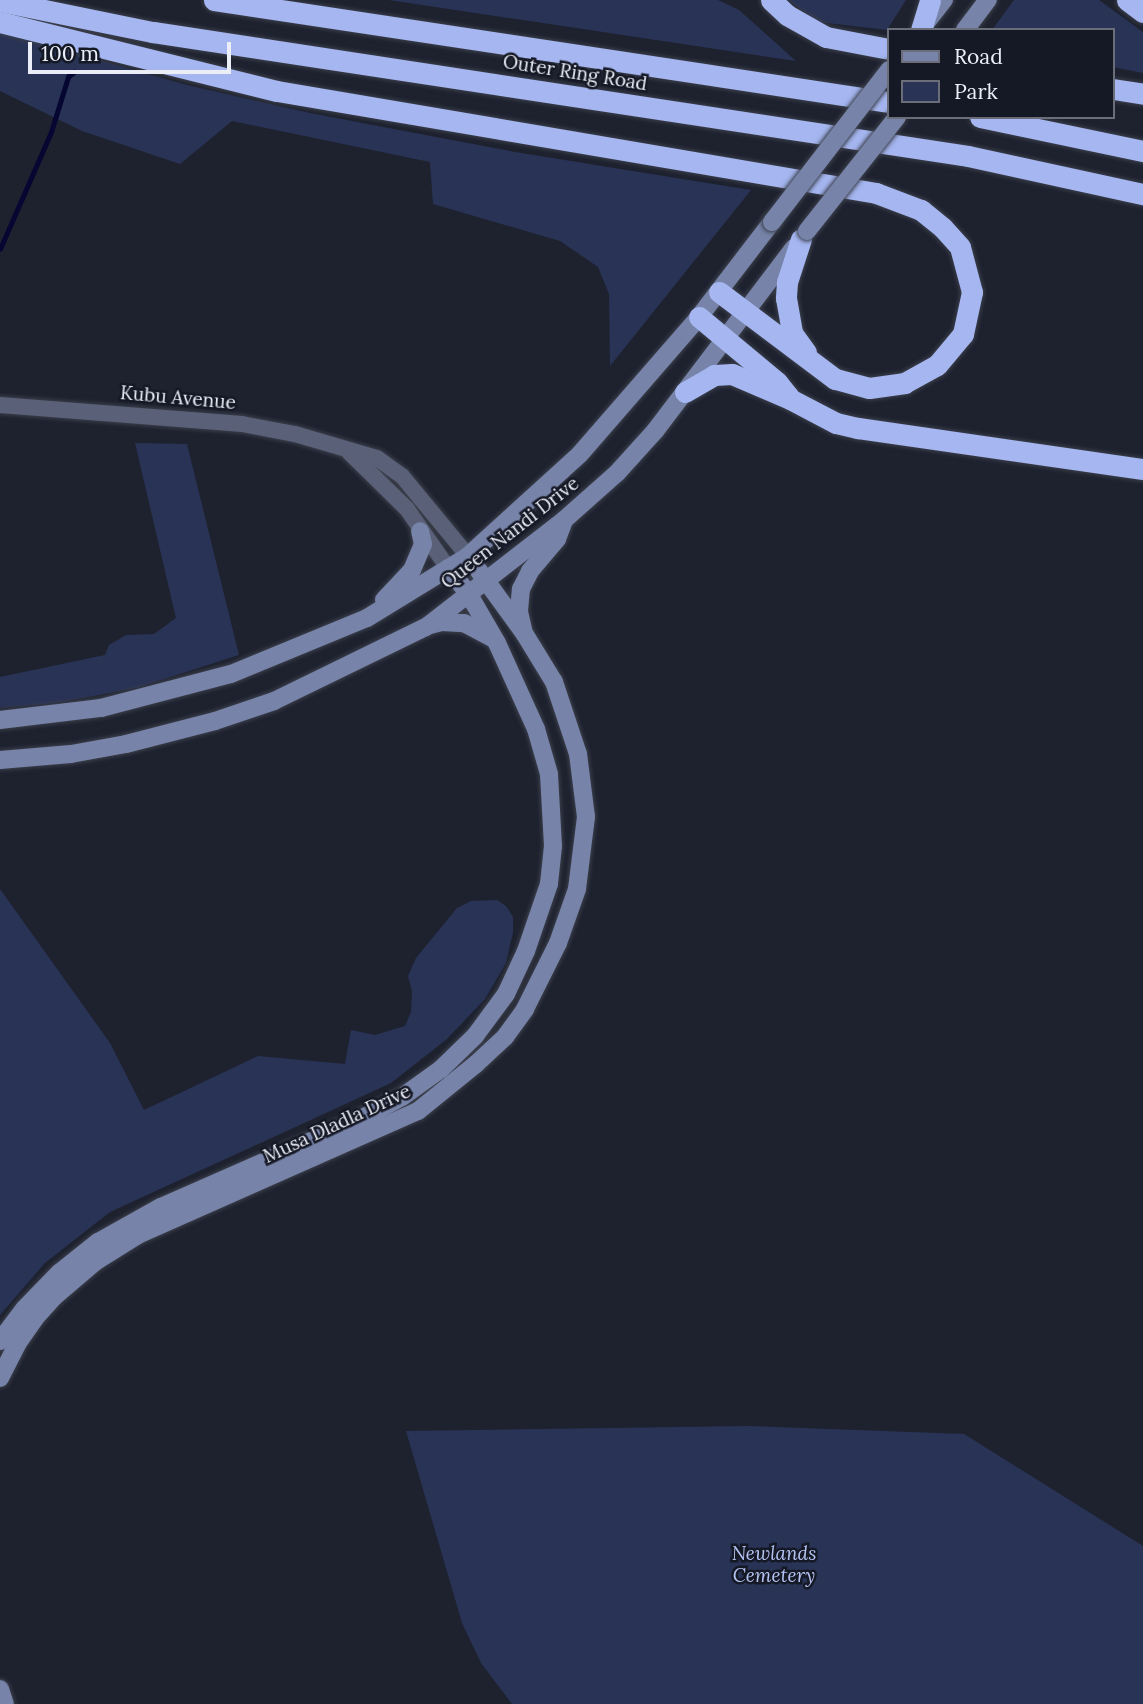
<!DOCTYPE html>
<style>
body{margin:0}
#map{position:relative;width:1143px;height:1704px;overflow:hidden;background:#1e222f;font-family:Lora,serif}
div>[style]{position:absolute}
.green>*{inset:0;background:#293356}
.stream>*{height:4.5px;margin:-2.25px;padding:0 2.25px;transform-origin:2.25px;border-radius:2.25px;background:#050632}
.roads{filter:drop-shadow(0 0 2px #3b3f4b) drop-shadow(0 0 2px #3b3f4b)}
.street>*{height:16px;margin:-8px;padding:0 8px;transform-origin:8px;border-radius:8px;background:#596077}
.secondary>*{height:18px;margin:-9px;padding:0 9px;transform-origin:9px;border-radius:9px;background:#7783a8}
.highway>*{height:21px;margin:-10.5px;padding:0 10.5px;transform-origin:10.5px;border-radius:10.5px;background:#a5b6f0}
.bridges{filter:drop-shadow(0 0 2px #3b3f4b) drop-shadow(0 0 2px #3b3f4b)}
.secondary-bridge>*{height:18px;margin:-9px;padding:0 9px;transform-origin:9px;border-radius:9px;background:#7783a8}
span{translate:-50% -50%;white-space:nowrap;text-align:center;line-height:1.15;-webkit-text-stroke:5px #151825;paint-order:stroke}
.street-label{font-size:19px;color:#ebeef7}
.park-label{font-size:19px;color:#b4c3f2;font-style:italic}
.legend{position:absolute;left:887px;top:28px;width:228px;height:91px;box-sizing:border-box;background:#151825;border:2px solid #6b6e79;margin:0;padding:9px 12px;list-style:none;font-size:21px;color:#ebeef7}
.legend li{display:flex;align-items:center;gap:14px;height:35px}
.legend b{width:35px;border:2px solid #6b6e79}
.scale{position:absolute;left:28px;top:42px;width:203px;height:32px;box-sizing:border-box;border:4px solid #ebeef7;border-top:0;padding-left:9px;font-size:21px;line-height:24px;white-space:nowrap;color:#ebeef7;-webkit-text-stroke:5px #151825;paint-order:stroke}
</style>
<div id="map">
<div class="green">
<i style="clip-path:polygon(389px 0,718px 0,739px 10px,796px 61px)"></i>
<i style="clip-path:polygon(788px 0,906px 0,887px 30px,819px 22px)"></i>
<i style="clip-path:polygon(1014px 0,1099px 0,1143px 32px,1143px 73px,1113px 67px,1113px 30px,992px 30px)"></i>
<i style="clip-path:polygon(0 32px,187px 85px,310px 113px,515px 152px,751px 190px,610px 366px,609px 294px,598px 267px,560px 241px,433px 204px,430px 162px,232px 121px,180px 164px,82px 131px,0 91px)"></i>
<i style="clip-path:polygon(135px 443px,187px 444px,239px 655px,136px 688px,56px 703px,0 708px,0 677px,105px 655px,109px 645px,126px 635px,154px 634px,176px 618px)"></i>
<i style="clip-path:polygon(0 889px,110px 1043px,144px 1110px,258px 1056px,345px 1064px,351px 1030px,375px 1035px,405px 1026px,411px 1012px,412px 991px,408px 976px,416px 958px,457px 908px,471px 901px,497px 900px,506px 906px,513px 917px,513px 932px,506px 963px,485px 999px,447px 1039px,391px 1083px,110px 1212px,45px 1263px,0 1315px)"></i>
<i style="clip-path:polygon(749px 1426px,964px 1434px,1143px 1546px,1143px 1704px,512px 1704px,481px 1663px,462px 1623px,406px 1431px)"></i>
</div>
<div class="stream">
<i style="left:0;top:249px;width:128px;rotate:-66.4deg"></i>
<i style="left:51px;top:132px;width:58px;rotate:-72.8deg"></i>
<i style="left:68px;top:77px;width:8px;rotate:-40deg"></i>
</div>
<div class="roads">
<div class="street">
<i style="left:0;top:405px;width:243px;rotate:4.5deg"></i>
<i style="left:242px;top:424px;width:54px;rotate:10.7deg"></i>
<i style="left:295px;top:434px;width:85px;rotate:16.3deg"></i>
<i style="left:377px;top:458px;width:31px;rotate:36deg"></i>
<i style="left:402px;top:476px;width:104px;rotate:50.5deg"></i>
<i style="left:349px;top:452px;width:81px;rotate:44.5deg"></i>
<i style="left:407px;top:509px;width:72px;rotate:55.2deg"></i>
</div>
<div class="secondary">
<i style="left:925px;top:24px;width:31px;rotate:-52deg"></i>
<i style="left:965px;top:30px;width:38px;rotate:-53deg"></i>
<i style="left:384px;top:600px;width:41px;rotate:-47deg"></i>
<i style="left:412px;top:570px;width:28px;rotate:-67deg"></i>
<i style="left:423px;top:544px;width:13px;rotate:-103deg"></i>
<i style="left:430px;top:625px;width:12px;rotate:-14deg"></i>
<i style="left:442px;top:622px;width:22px;rotate:3deg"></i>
<i style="left:464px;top:623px;width:32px;rotate:28deg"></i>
<i style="left:523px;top:629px;width:18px;rotate:-103deg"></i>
<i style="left:519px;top:611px;width:22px;rotate:-85deg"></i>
<i style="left:521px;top:589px;width:20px;rotate:-63deg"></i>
<i style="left:530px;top:571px;width:42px;rotate:-49.8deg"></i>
<i style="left:557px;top:539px;width:17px;rotate:-69deg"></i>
<i style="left:0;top:720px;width:102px;rotate:-6.8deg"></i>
<i style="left:101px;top:708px;width:134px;rotate:-14.7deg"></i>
<i style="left:231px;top:674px;width:147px;rotate:-22.4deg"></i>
<i style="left:367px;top:618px;width:119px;rotate:-31.5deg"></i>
<i style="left:468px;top:556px;width:151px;rotate:-42.3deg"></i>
<i style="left:580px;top:454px;width:181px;rotate:-49deg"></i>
<i style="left:699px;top:317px;width:120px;rotate:-52.5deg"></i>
<i style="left:0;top:760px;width:71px;rotate:-4.8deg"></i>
<i style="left:71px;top:754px;width:56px;rotate:-10.3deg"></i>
<i style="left:126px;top:744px;width:92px;rotate:-14.5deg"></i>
<i style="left:215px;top:721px;width:62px;rotate:-18.7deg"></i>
<i style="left:274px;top:701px;width:169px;rotate:-26deg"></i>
<i style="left:426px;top:627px;width:175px;rotate:-37.8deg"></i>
<i style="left:564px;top:520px;width:71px;rotate:-41.6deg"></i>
<i style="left:617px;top:473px;width:57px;rotate:-47.9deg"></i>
<i style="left:655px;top:431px;width:230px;rotate:-52.8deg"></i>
<i style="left:0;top:1341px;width:41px;rotate:-52.9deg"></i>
<i style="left:25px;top:1308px;width:49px;rotate:-45.8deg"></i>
<i style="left:59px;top:1273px;width:50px;rotate:-38.5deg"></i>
<i style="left:98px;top:1242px;width:72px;rotate:-29.1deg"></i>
<i style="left:161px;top:1207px;width:212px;rotate:-23.7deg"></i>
<i style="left:355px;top:1122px;width:53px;rotate:-28deg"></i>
<i style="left:402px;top:1097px;width:48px;rotate:-35.7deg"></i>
<i style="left:441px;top:1069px;width:47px;rotate:-44.1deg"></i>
<i style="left:475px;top:1036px;width:52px;rotate:-53.6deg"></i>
<i style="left:506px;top:994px;width:47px;rotate:-65.1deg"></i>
<i style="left:526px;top:951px;width:71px;rotate:-71.1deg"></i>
<i style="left:549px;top:884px;width:38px;rotate:-84deg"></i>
<i style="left:553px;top:846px;width:72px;rotate:-93.2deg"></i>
<i style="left:549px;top:774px;width:47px;rotate:-106.1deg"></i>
<i style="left:536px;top:729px;width:94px;rotate:-114.4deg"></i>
<i style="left:497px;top:643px;width:58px;rotate:-120.1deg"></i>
<i style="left:468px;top:593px;width:32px;rotate:-129deg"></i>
<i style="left:0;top:1378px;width:38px;rotate:-63deg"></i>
<i style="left:17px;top:1344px;width:32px;rotate:-55deg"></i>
<i style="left:35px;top:1318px;width:28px;rotate:-48deg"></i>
<i style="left:54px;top:1297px;width:54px;rotate:-40.5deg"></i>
<i style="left:95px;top:1262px;width:51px;rotate:-32.1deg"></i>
<i style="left:138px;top:1235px;width:306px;rotate:-23.9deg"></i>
<i style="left:418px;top:1111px;width:75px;rotate:-39deg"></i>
<i style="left:476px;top:1064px;width:40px;rotate:-43deg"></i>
<i style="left:505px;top:1037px;width:34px;rotate:-54deg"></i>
<i style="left:525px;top:1009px;width:74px;rotate:-63.4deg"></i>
<i style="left:558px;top:943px;width:57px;rotate:-70.6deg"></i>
<i style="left:577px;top:889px;width:73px;rotate:-82.9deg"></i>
<i style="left:586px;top:817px;width:64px;rotate:-97.2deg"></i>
<i style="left:578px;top:754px;width:76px;rotate:-108.4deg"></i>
<i style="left:554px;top:682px;width:57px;rotate:-121.5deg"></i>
<i style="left:524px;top:633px;width:95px;rotate:-126deg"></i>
<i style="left:0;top:1689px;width:16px;rotate:72deg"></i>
</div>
<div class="highway">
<i style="left:214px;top:0;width:683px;rotate:8.59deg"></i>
<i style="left:771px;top:0;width:22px;rotate:43deg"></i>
<i style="left:787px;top:15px;width:45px;rotate:29.4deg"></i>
<i style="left:826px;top:37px;width:64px;rotate:10.8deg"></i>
<i style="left:1127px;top:0;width:20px;rotate:37deg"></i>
<i style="left:0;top:1px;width:156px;rotate:11.5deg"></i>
<i style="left:153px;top:32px;width:824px;rotate:8.65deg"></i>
<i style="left:968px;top:156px;width:179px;rotate:12.3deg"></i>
<i style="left:0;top:22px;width:285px;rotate:14deg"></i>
<i style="left:277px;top:91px;width:608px;rotate:9.66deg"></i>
<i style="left:876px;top:193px;width:48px;rotate:20.7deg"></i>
<i style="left:921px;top:210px;width:28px;rotate:39deg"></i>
<i style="left:943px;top:228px;width:25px;rotate:48deg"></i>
<i style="left:960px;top:247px;width:47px;rotate:75.1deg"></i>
<i style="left:972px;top:292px;width:43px;rotate:102.1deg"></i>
<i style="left:963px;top:334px;width:40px;rotate:130deg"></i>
<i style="left:937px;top:365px;width:37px;rotate:151deg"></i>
<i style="left:905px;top:383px;width:36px;rotate:172deg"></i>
<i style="left:869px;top:388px;width:35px;rotate:-165deg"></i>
<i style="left:835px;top:379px;width:145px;rotate:-143.1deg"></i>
<i style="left:921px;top:30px;width:31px;rotate:-73deg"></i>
<i style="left:1113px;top:89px;width:30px;rotate:9deg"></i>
<i style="left:980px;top:117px;width:167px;rotate:11.8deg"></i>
<i style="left:801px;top:239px;width:45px;rotate:108deg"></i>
<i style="left:787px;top:282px;width:16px;rotate:94deg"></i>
<i style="left:786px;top:298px;width:36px;rotate:80deg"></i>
<i style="left:792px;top:333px;width:24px;rotate:54deg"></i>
<i style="left:699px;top:317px;width:102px;rotate:39.8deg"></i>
<i style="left:777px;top:382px;width:19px;rotate:51deg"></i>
<i style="left:685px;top:392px;width:34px;rotate:-30deg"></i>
<i style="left:714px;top:375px;width:18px;rotate:-3deg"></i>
<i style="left:732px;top:374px;width:63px;rotate:23.3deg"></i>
<i style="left:790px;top:399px;width:52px;rotate:27.6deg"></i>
<i style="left:836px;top:423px;width:23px;rotate:13deg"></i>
<i style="left:858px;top:428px;width:288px;rotate:8.2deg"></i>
</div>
</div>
<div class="bridges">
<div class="secondary-bridge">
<i style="left:772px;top:222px;width:192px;rotate:-52.4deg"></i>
<i style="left:807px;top:231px;width:145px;rotate:-51.7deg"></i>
</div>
</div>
<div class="street-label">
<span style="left:575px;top:73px;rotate:9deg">Outer Ring Road</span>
<span style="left:178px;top:398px;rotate:5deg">Kubu Avenue</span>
<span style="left:510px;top:533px;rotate:-38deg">Queen Nandi Drive</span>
<span style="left:337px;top:1124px;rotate:-25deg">Musa Dladla Drive</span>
</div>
<div class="park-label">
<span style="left:774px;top:1565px">Newlands<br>Cemetery</span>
</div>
<ul class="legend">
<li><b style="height:9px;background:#7783a8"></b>Road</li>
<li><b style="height:19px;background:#293356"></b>Park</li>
</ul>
<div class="scale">100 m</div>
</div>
